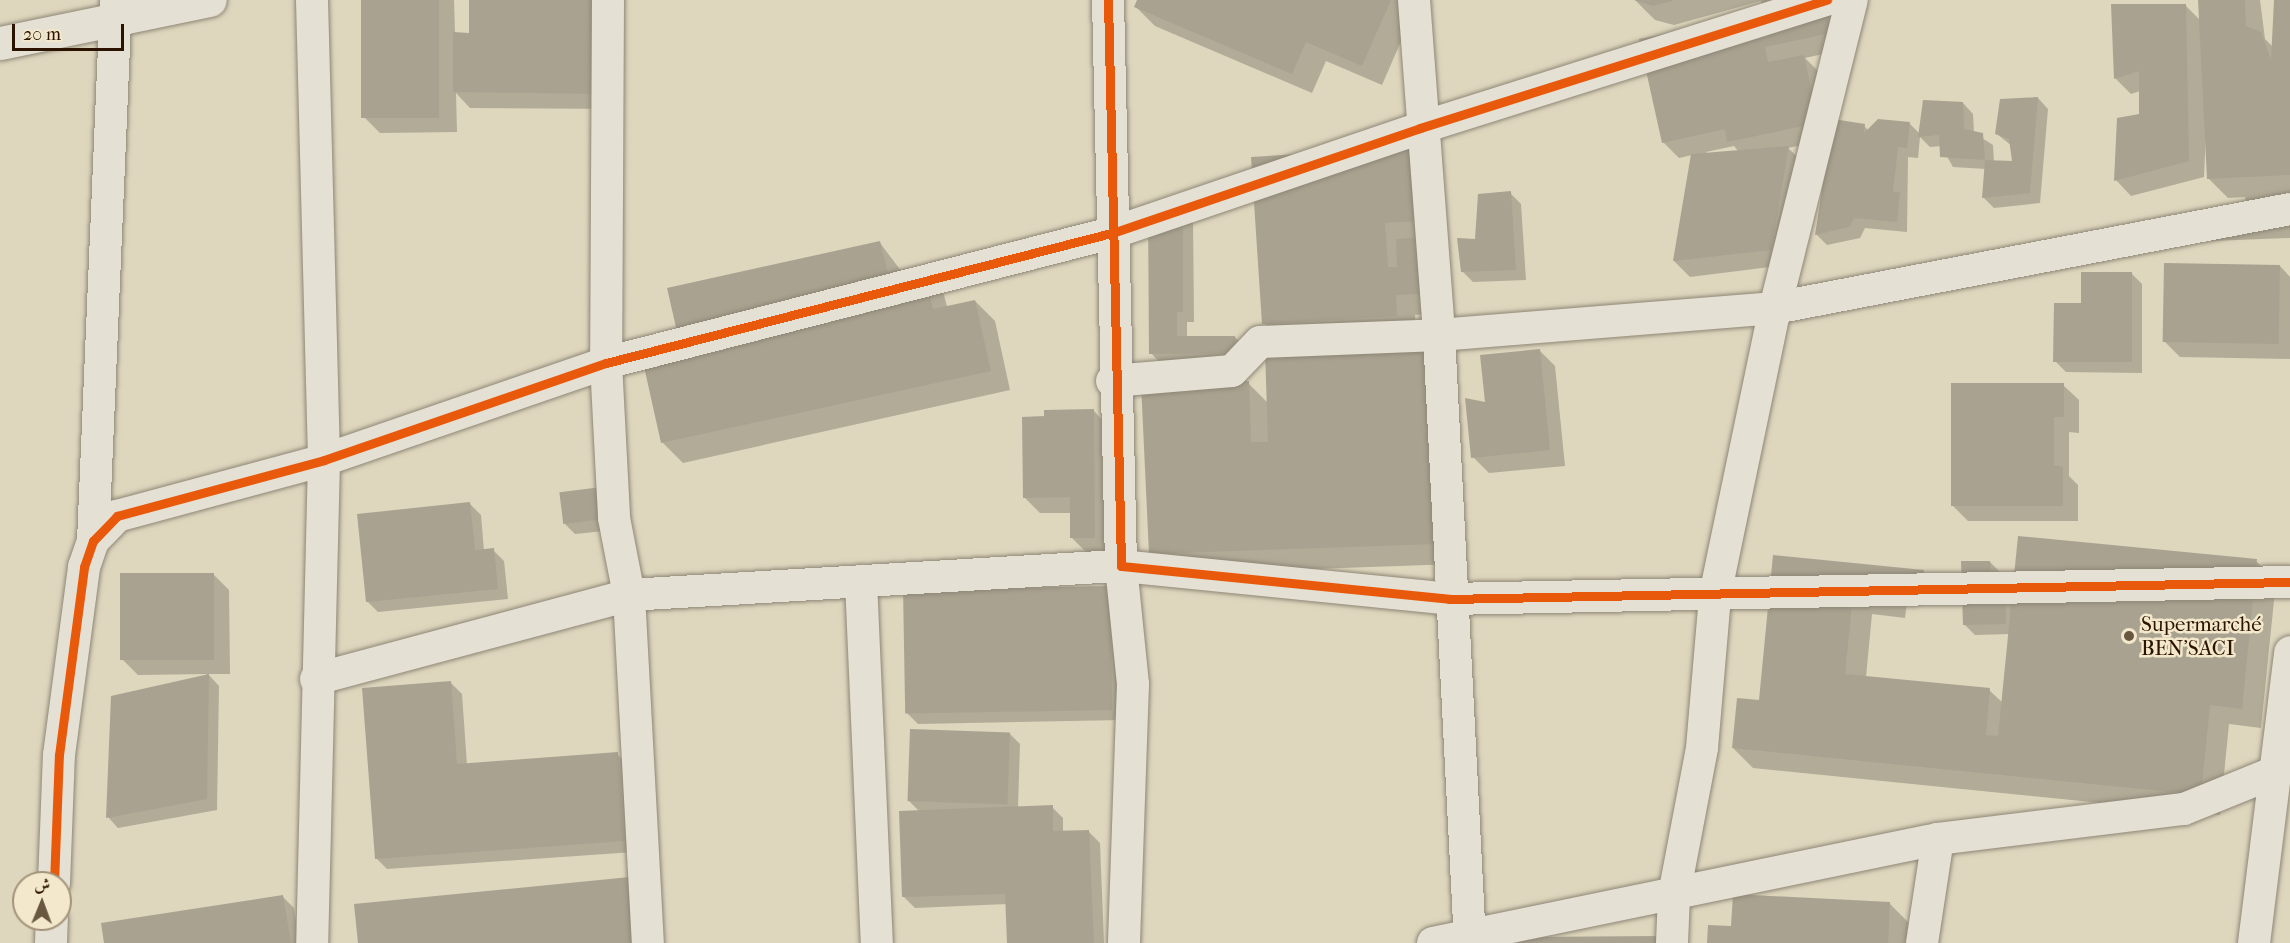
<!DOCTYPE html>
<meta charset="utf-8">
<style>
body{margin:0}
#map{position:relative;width:2290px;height:943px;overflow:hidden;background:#ded6bd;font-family:"IM FELL French Canon",Amiri,serif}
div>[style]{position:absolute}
.shadow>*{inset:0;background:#0003}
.building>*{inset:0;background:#a9a290;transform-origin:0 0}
.roads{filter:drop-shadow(0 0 2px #8e8676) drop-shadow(0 0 2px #8e8676)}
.minor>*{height:32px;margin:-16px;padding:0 16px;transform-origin:16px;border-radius:16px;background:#e5e0d4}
.tertiary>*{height:33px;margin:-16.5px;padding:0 16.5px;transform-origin:16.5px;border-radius:16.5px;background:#e5e0d4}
.cycleway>*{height:9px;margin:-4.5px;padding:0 4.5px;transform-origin:4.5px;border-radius:4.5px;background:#e8590c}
.dots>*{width:16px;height:16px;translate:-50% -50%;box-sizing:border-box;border:3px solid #f3e8cb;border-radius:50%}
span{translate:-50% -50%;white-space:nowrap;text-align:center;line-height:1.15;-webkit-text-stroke:5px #f3e8cb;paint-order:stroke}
.poi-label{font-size:21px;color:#2b1300}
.left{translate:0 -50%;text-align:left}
.north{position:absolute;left:12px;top:871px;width:60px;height:60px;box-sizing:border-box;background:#f3e8cb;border:2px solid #a3937a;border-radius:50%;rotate:1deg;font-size:16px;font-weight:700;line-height:24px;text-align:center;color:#2b1300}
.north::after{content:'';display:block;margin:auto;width:21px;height:27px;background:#6a5742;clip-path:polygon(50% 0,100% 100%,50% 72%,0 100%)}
.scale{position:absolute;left:12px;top:24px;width:112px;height:27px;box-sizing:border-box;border:3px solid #2b1300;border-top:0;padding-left:8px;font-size:18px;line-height:21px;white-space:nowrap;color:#2b1300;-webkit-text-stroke:4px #f3e8cb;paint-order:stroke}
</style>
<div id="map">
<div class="shadow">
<i style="clip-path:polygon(362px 0,454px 0,455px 34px,470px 34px,470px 0,607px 0,621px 109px,470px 108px,456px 93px,457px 132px,380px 133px,364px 117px)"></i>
<i style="clip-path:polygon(1138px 0,1419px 0,1382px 85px,1326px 61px,1312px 93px,1155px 26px,1135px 6px)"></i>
<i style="clip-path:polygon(evenodd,1635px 0,1832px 0,1846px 49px,1805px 58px,1819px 72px,1832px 132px,1864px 126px,1868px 130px,1879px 121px,1910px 124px,1920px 134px,1963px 103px,1973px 114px,1974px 133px,1993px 145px,1994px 162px,2014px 163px,2012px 146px,1997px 134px,2038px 98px,2048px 109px,2040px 203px,1994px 208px,1983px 197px,1986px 169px,1953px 167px,1941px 146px,1930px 147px,1920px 137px,1918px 158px,1908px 157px,1907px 232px,1865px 228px,1860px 238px,1827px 245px,1816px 234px,1831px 139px,1788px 148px,1804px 163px,1787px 265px,1690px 277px,1674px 261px,1692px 155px,1679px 158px,1663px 142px,1763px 11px,1761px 1px,1674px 25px,1655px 20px,1635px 0,1734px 146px,1739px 152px,1707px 154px,1706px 152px,1734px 146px)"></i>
<i style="clip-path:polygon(2200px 0,2260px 0,2265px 39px,2273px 47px,2275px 0,2290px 0,2290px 238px,2211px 241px,2201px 230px,2246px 213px,2245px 197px,2228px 198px,2208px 178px,2206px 131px,2204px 177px,2131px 196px,2116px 180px,2141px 115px,2140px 91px,2131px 94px,2116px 79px,2113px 5px,2186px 6px,2201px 21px)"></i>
<i style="clip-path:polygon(1433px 169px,1439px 313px,1415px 315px,1416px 335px,1284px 343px,1264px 323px)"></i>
<i style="clip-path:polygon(1510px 193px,1521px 204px,1526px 280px,1473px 282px,1462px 271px,1476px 240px)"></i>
<i style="clip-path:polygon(1150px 204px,1193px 215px,1194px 322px,1187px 322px,1187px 337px,1235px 337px,1246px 348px,1246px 363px,1161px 364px,1151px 353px)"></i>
<i style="clip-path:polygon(880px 243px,902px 272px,942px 287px,947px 307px,975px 301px,995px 321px,1010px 390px,683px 463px,663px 443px,641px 346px)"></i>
<i style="clip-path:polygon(2280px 266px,2290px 277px,2290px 359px,2180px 357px,2164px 341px)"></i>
<i style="clip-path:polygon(2131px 273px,2142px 284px,2142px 373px,2066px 372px,2055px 361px,2082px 304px)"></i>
<i style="clip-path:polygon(1266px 351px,1456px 564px,1171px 574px,1151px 554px,1248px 383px,1268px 403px)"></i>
<i style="clip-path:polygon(1540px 351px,1555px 366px,1565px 466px,1489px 473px,1473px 457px,1486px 404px)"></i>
<i style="clip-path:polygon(2063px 385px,2079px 400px,2079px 433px,2069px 432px,2069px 476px,2078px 485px,2078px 521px,1968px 521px,1952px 505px)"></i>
<i style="clip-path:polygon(1094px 411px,1109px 427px,1110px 554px,1087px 553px,1071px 537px,1071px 513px,1040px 513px,1024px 497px,1045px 418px)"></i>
<i style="clip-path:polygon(561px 494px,624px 529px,575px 534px,564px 523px)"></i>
<i style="clip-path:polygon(470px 504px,481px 515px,484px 551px,493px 550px,504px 561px,508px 599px,378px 612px,367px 601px)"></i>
<i style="clip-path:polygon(1774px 556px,1923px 571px,1943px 591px,1941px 605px,1907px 602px,1905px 618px,1872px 614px,1866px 677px,1989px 690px,2003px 703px,2010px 634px,1975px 635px,1964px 624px,1990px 562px,2001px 573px,2256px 561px,2276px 581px,2261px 728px,2229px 724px,2220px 815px,1753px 768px,1733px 748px,1760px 701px)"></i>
<i style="clip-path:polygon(213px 574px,229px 590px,230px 674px,208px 674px,219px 686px,217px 810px,118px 828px,108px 817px,207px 674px,138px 675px,122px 659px)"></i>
<i style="clip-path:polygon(1109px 588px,1123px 720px,918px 724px,907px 713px)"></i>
<i style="clip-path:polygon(451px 683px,462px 694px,467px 765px,617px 754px,628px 765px,634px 852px,387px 869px,376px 858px)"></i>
<i style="clip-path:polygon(1009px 733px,1020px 744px,1018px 808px,1052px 807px,1063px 818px,1063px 833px,1089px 832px,1100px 843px,1104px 943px,1009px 943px,1007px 904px,915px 908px,904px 897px,920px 812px,909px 801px)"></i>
<i style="clip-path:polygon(283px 897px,294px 908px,299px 943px,106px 943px)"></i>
<i style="clip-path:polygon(1889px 903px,1909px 923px,1908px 943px,1708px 943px,1732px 928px)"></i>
</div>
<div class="building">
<i style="left:361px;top:0;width:78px;height:118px"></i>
<i style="clip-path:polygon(469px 0,591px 0,591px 23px,606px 23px,606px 94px,453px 92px,453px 32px,469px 33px)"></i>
<i style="clip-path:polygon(1137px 0,1391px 0,1362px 66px,1306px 42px,1292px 74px,1134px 7px)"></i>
<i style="clip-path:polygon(1634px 0,1672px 0,1672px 1px,1653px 6px)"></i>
<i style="clip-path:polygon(1764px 0,1824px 0,1831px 33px,1765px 47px,1768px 62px,1804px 55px,1818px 123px,1727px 142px,1725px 129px,1662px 143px,1639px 39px,1675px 32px,1701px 55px,1694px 25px,1761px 10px)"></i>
<i style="clip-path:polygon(2198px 0,2245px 0,2246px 26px,2261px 32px,2271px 60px,2274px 0,2290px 0,2290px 175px,2207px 179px)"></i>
<i style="clip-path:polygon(2111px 4px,2186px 4px,2189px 161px,2114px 181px,2117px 118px,2139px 114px,2139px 71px,2114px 79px)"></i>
<i style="clip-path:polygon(2038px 97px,2030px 193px,1982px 198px,1985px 160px,2012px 161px,2009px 139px,1995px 134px,2000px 99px)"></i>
<i style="clip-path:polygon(1923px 100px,1963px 102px,1964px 129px,1983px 133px,1985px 160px,1940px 157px,1939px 135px,1918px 137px)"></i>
<i style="clip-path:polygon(1833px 119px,1865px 124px,1864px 133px,1878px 119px,1910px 122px,1907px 148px,1898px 147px,1893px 192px,1900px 192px,1897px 222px,1854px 218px,1849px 227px,1815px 235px)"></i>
<i style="clip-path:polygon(1789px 146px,1771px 250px,1673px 261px,1691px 154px)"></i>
<i style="clip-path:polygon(1414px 147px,1418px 221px,1385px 223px,1388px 267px,1397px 267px,1396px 239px,1427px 237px,1420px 294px,1396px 295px,1397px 316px,1262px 324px,1251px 157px)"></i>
<i style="clip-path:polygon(1511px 191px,1516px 270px,1461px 272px,1457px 238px,1475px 239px,1478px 194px)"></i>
<i style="clip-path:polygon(1148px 203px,1183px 203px,1183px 312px,1177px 312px,1177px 336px,1235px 336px,1235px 353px,1149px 354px)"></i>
<i style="clip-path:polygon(880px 241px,888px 273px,923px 265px,933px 309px,975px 300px,991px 371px,661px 443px,639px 344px,678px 336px,667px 288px)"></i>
<i style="left:2164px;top:263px;width:116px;height:79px;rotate:1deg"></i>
<i style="clip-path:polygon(2081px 272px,2132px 272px,2132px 362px,2053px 362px,2054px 303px,2081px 303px)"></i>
<i style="clip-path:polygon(1437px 344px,1437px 544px,1149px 554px,1141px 384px,1249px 381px,1251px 442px,1268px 442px,1265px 350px)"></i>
<i style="clip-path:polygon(1540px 349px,1550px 450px,1471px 458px,1465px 398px,1485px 402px,1480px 355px)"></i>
<i style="clip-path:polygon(1951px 383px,2064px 383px,2064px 417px,2054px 417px,2054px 465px,2063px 467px,2063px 506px,1951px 506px)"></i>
<i style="clip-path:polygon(1094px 409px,1095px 538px,1070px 538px,1070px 497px,1023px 498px,1022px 417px,1044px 416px,1044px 410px)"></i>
<i style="left:610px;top:486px;width:32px;height:51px;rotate:83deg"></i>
<i style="clip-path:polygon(470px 502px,475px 550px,494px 548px,498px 589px,366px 602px,357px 514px)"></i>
<i style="clip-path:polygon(2018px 536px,2257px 559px,2242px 709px,2210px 705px,2201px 795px,1732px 748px,1737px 698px,1759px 700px,1773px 555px,1924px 570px,1922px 586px,1853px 595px,1845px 674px,1990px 688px,1986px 735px,1998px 736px)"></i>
<i style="clip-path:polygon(1961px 561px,1990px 561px,1991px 588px,2005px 587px,2006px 624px,1963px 625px)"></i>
<i style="left:120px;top:573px;width:94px;height:87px"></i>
<i style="left:1110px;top:586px;width:124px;height:207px;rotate:89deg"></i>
<i style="clip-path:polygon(209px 674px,207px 799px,106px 818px,111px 696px)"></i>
<i style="clip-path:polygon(451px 681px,457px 764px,618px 752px,624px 841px,375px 859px,362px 688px)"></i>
<i style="left:910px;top:729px;width:100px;height:72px;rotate:2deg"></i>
<i style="clip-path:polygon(1053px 805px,1053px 831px,1089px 830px,1094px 943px,1007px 943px,1005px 894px,902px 897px,899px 811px)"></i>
<i style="clip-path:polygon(630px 877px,637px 943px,358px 943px,354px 904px)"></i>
<i style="clip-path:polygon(1733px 894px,1890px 902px,1888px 943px,1707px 943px,1708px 925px,1731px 926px)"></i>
<i style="clip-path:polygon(283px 895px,291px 943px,104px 943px,101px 923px)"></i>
<i style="clip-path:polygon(1659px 936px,1659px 943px,1505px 943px,1505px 937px)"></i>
</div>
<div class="roads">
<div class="minor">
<i style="left:312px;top:0;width:460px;rotate:88.5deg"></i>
<i style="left:324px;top:460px;width:483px;rotate:91.4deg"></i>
<i style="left:608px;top:0;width:363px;rotate:90.3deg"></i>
<i style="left:606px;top:363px;width:155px;rotate:87deg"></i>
<i style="left:614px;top:518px;width:78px;rotate:79deg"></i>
<i style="left:629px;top:595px;width:349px;rotate:86.9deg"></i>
<i style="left:1108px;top:0;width:566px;rotate:88.68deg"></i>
<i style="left:1121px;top:566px;width:330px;rotate:5.7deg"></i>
<i style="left:1449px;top:599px;width:841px;rotate:-1.16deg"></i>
<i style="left:1414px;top:0;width:336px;rotate:85.7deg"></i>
<i style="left:1439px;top:335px;width:609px;rotate:87.08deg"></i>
<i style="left:1112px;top:381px;width:120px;rotate:-4.8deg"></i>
<i style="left:1232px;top:371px;width:40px;rotate:-46deg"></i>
<i style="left:1260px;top:342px;width:179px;rotate:-2.2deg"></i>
<i style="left:1439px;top:335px;width:337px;rotate:-4.6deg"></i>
<i style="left:1775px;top:308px;width:524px;rotate:-10.88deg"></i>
<i style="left:93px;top:541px;width:541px;rotate:-87.57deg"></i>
<i style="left:861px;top:581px;width:362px;rotate:87.5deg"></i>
<i style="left:316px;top:679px;width:324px;rotate:-15deg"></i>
<i style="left:629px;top:595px;width:493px;rotate:-3.4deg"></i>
<i style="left:1121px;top:566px;width:119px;rotate:84.2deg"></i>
<i style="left:1133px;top:684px;width:259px;rotate:92deg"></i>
<i style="left:54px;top:883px;width:128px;rotate:-87.8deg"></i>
<i style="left:59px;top:755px;width:190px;rotate:-82.4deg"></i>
<i style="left:84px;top:567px;width:28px;rotate:-71deg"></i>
<i style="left:93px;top:541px;width:35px;rotate:-46deg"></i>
<i style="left:117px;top:516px;width:214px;rotate:-15.1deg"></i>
<i style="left:324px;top:460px;width:298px;rotate:-19deg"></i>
<i style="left:606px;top:363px;width:526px;rotate:-14.43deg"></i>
<i style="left:1115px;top:232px;width:322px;rotate:-18.8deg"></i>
<i style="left:1420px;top:128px;width:427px;rotate:-17.5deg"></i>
<i style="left:51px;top:943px;width:24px;rotate:-88deg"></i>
<i style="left:1433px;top:943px;width:516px;rotate:-11.64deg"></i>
<i style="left:1938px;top:839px;width:248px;rotate:-7deg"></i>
<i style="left:2184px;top:809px;width:114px;rotate:-22.1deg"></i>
<i style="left:1672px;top:943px;width:48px;rotate:-87.6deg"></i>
<i style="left:1674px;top:895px;width:150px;rotate:-79.2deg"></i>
<i style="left:1702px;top:748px;width:154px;rotate:-85.1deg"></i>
<i style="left:1715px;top:595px;width:293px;rotate:-78.2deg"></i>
<i style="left:1775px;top:308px;width:317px;rotate:-76deg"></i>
<i style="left:1922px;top:943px;width:105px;rotate:-81.3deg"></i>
<i style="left:2254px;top:943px;width:293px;rotate:-82.9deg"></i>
</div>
<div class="tertiary">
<i style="left:0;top:43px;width:214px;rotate:-11.6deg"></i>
</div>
</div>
<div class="cycleway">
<i style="left:1108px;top:0;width:566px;rotate:88.68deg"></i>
<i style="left:1121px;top:566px;width:330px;rotate:5.7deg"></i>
<i style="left:1449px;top:599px;width:841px;rotate:-1.16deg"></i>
<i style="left:54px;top:883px;width:128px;rotate:-87.8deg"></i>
<i style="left:59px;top:755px;width:190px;rotate:-82.4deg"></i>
<i style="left:84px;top:567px;width:28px;rotate:-71deg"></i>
<i style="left:93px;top:541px;width:35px;rotate:-46deg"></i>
<i style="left:117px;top:516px;width:214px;rotate:-15.1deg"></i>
<i style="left:324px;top:460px;width:298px;rotate:-19deg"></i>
<i style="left:606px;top:363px;width:526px;rotate:-14.43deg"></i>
<i style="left:1115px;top:232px;width:322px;rotate:-18.8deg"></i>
<i style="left:1420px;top:128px;width:427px;rotate:-17.5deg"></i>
</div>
<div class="dots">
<i style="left:2129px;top:636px;background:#6a5742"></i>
</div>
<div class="poi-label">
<span class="left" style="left:2141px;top:636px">Supermarché<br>BEN'SACI</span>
</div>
<div class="north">ش</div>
<div class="scale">20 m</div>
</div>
